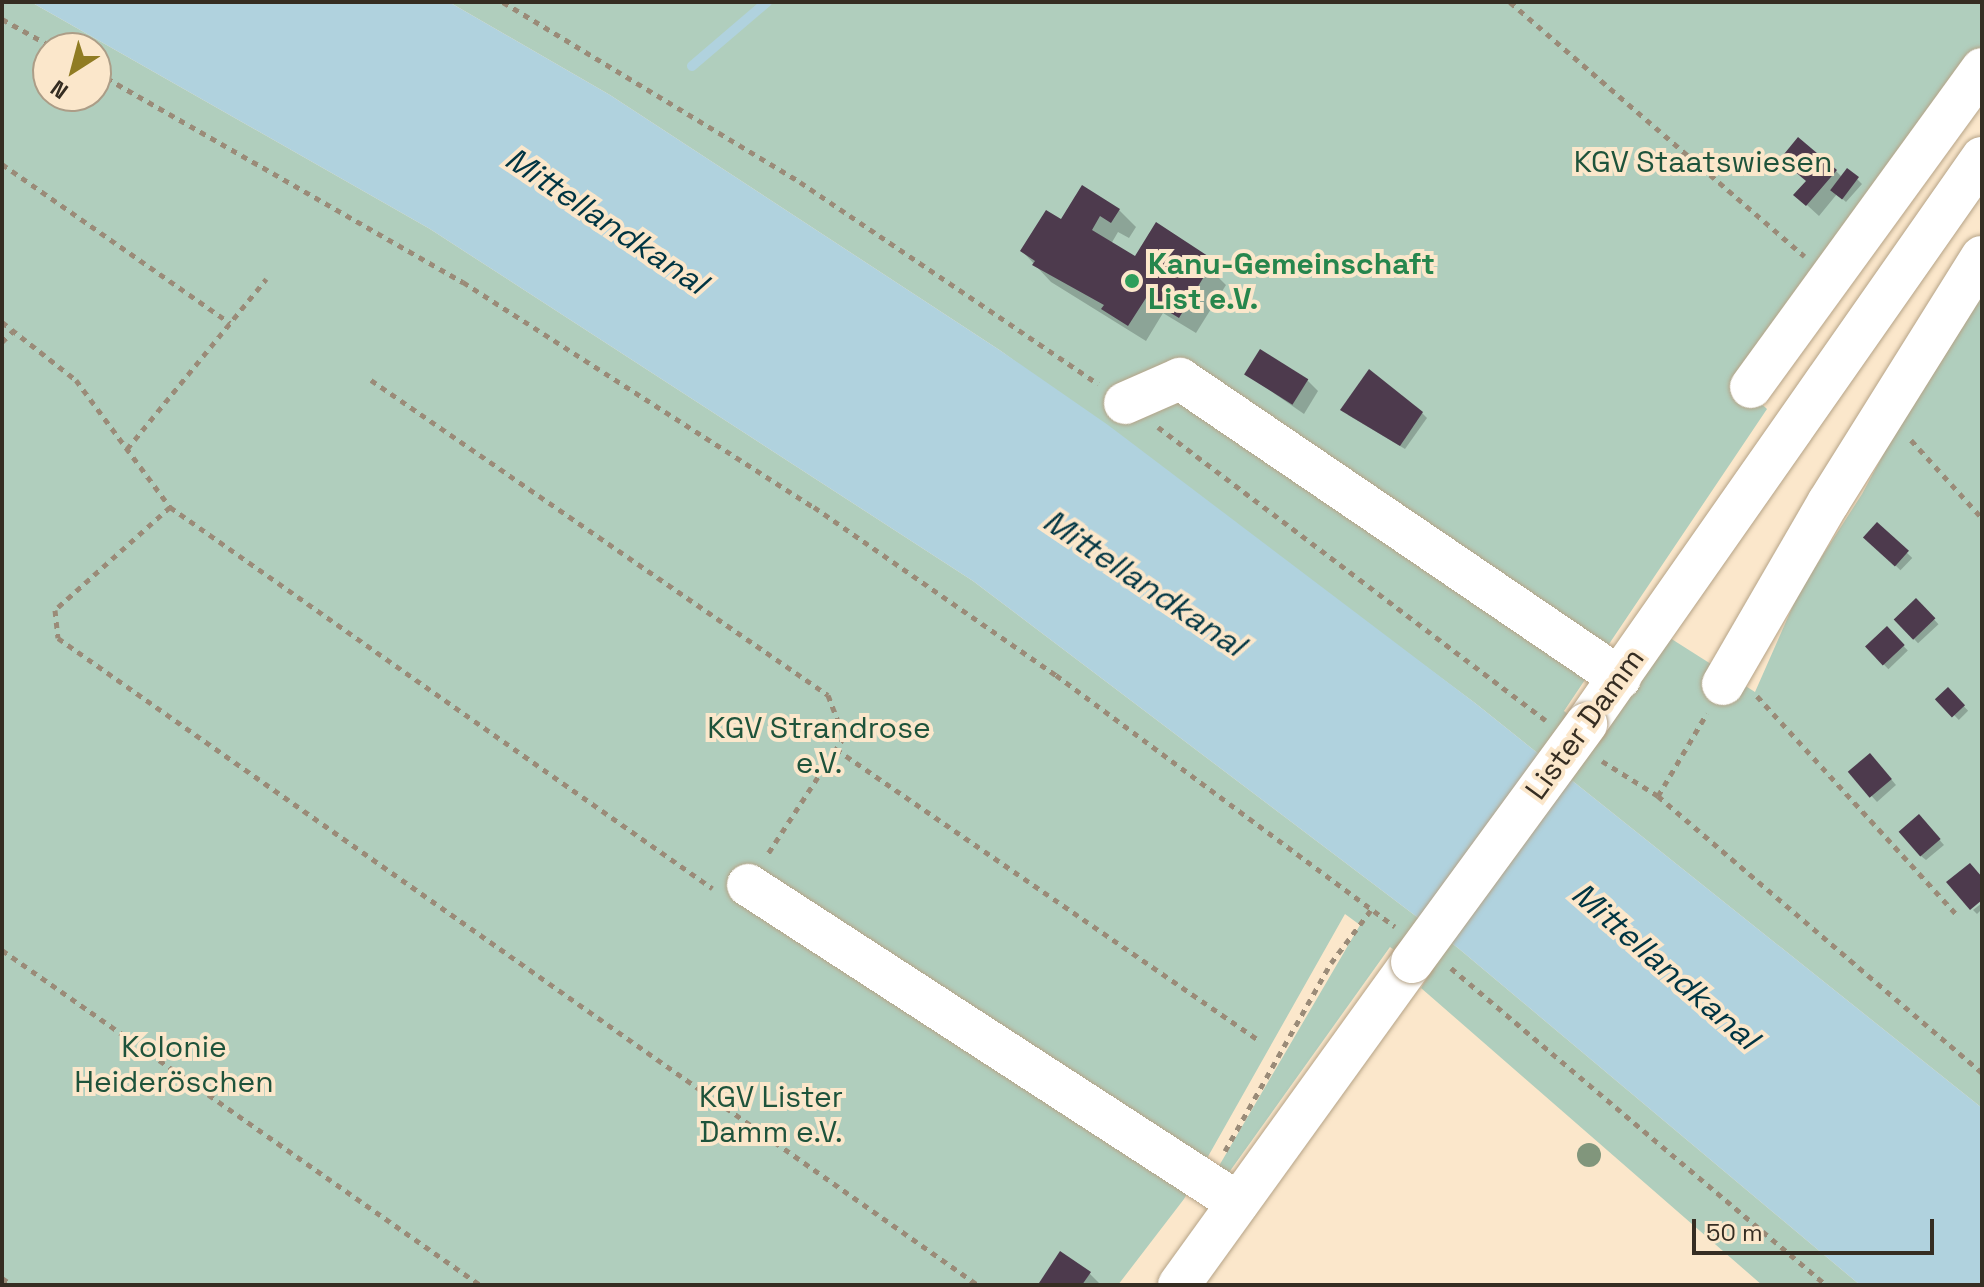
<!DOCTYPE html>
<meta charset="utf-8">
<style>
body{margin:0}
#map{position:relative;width:1984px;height:1287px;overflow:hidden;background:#fbe7cb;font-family:"Space Grotesk",sans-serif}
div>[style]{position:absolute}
.green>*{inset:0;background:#b0cebd}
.water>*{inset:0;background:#b0d2de}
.shadow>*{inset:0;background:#0003;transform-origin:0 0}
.stream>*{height:10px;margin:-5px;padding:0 5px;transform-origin:5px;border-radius:5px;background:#b0d2de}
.building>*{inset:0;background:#4d3a4d;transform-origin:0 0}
.path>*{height:5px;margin-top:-2.5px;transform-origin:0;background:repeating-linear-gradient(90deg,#9a8b78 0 6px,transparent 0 12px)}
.roads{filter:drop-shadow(0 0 2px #b5a387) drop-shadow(0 0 2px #b5a387)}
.minor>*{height:42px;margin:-21px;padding:0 21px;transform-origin:21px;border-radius:21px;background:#fff}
.bridges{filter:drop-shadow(0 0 2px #b5a387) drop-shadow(0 0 2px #b5a387)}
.minor-bridge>*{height:42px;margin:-21px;padding:0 21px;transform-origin:21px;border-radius:21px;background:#fff}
.trees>*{width:24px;height:24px;margin:-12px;border-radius:50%;background:#81967c}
.dots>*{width:22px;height:22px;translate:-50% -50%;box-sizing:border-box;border:4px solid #fbe7cb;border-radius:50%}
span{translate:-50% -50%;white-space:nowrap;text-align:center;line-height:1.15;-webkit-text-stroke:8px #fbe7cb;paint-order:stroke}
.park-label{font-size:30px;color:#1e533b}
.leisure-label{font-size:30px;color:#27864d;font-weight:700}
.left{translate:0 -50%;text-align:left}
.street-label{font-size:30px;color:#352d22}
.water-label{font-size:32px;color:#003543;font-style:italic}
.frame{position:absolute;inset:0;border:4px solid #352d22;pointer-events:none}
.north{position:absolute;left:32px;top:32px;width:80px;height:80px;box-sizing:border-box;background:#fbe7cb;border:2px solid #ac9d87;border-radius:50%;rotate:216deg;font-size:22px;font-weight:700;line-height:32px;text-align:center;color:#352d22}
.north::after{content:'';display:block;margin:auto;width:28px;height:36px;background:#907c23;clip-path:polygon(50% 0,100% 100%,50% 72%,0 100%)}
.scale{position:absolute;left:1692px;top:1219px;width:242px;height:36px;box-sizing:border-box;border:4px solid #352d22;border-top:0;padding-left:10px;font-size:24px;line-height:28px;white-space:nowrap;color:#352d22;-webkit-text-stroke:6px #fbe7cb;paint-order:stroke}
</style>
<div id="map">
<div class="green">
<i style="clip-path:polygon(evenodd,2px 2px,31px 2px,430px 229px,973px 581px,1458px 948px,1860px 1285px,1762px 1285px,1421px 988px,1429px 975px,1390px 947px,1225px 1178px,1216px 1171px,1360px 925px,1345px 914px,1184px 1199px,1118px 1285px,2px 1285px,2px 2px,48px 48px,96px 48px,96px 96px,48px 96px,48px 48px)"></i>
<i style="clip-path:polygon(449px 2px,1982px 2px,1982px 50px,1741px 385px,1767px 409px,1564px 711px,1599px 739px,1670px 638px,1755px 692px,1799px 592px,1862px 494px,1982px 271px,1982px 1108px,1475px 703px,1001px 351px,610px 95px)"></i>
</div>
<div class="water">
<i style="clip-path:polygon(31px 2px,449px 2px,610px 95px,1001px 351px,1108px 425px,1475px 703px,1982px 1108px,1982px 1285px,1860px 1285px,1458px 948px,973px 581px,430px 229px)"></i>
</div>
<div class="shadow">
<i style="clip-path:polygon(1848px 170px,1862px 184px,1846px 202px,1837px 194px,1819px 216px,1796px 195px,1836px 171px,1842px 177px)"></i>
<i style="clip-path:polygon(1119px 210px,1136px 227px,1129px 238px,1118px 232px,1111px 244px,1136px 259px,1194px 250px,1218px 267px,1214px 273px,1226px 285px,1196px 333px,1163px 313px,1146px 341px,1051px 282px,1022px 251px,1061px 221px)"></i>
<i style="clip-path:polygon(1246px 374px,1307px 380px,1318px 391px,1304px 414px)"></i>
<i style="clip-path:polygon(1422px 413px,1427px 418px,1405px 449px,1348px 415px)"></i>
<i style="left:1877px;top:524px;width:49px;height:17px;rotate:44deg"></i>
<i style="left:1916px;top:600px;width:33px;height:28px;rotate:47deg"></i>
<i style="left:1887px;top:629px;width:30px;height:27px;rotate:46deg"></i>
<i style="left:1948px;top:690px;width:29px;height:13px;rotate:46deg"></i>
<i style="clip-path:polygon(1875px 760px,1896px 785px,1877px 802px,1850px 772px)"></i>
<i style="clip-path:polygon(1924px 822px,1944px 845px,1926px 860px,1921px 856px)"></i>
<i style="clip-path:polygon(1982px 903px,1982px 909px,1977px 914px,1973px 910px)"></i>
<i style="clip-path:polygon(1060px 1254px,1090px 1274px,1101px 1285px,1044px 1285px)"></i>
</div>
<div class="stream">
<i style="left:692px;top:66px;width:99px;rotate:-40.5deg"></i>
</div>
<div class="building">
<i style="clip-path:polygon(1798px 137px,1837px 170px,1806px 206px,1793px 195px,1806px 181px,1780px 159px)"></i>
<i style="left:1847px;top:168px;width:15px;height:28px;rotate:37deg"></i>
<i style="clip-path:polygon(1082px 185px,1120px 209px,1111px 223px,1100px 216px,1092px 230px,1135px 256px,1156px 222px,1214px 260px,1179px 318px,1146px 298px,1128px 326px,1101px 309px,1104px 305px,1032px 265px,1035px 261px,1020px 251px,1046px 210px,1061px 219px)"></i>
<i style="left:1260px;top:349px;width:57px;height:30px;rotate:32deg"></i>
<i style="clip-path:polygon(1369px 369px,1423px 412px,1400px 446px,1340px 410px)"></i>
<i style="left:1877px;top:522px;width:43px;height:21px;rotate:42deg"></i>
<i style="left:1916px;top:598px;width:28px;height:31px;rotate:46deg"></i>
<i style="left:1887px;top:626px;width:26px;height:30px;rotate:47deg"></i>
<i style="left:1948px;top:687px;width:25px;height:18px;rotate:47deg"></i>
<i style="left:1870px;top:753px;width:34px;height:29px;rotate:50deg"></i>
<i style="left:1919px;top:814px;width:33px;height:27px;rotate:49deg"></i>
<i style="clip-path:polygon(1970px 863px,1982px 877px,1982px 900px,1970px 910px,1946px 882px)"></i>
<i style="clip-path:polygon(1060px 1251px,1091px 1272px,1082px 1285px,1039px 1283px)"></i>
</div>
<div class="path">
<i style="left:503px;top:2px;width:347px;rotate:31.2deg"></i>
<i style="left:800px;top:182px;width:360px;rotate:34.1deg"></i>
<i style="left:1510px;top:2px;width:389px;rotate:40.8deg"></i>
<i style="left:2px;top:19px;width:60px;rotate:29.1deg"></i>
<i style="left:96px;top:72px;width:423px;rotate:29.8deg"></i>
<i style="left:463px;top:282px;width:417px;rotate:32.7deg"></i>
<i style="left:814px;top:507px;width:295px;rotate:34.8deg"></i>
<i style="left:1056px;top:675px;width:422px;rotate:36.6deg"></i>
<i style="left:2px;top:164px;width:278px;rotate:34.9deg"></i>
<i style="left:2px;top:322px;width:94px;rotate:38.1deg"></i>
<i style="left:76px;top:380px;width:158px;rotate:53.5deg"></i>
<i style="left:170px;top:507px;width:663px;rotate:35.11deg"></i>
<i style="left:2px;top:342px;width:16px;rotate:-45deg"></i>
<i style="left:371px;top:380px;width:555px;rotate:34.58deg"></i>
<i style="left:828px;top:695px;width:45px;rotate:69.1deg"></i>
<i style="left:844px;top:737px;width:141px;rotate:123.1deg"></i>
<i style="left:1158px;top:427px;width:486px;rotate:37.1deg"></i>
<i style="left:1911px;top:440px;width:105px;rotate:47.7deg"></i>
<i style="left:127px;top:449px;width:220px;rotate:-50.7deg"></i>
<i style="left:170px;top:507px;width:154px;rotate:138.2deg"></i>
<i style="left:55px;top:610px;width:28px;rotate:84deg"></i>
<i style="left:58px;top:638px;width:1125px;rotate:35.12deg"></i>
<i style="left:1757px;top:696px;width:299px;rotate:47.6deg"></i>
<i style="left:836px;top:749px;width:511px;rotate:34.56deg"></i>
<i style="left:1602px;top:761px;width:66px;rotate:32deg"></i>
<i style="left:1658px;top:796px;width:426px;rotate:40.5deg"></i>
<i style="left:1658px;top:796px;width:96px;rotate:-59.4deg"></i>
<i style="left:2px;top:950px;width:584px;rotate:35.02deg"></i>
<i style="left:1451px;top:968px;width:491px;rotate:40.2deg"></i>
<i style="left:1225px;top:1151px;width:216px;rotate:-60.6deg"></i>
<i style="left:1331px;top:963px;width:66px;rotate:-53deg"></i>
<i style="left:2px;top:1278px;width:12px;rotate:35deg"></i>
</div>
<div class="roads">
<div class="minor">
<i style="left:1751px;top:387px;width:393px;rotate:-54deg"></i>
<i style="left:1125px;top:403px;width:60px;rotate:-23.6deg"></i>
<i style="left:1180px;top:379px;width:532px;rotate:34.2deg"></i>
<i style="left:1723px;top:684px;width:209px;rotate:-59.9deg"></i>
<i style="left:1828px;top:503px;width:290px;rotate:-58deg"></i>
<i style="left:1586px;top:724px;width:691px;rotate:-55.02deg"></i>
<i style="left:748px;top:885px;width:584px;rotate:32.98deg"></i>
<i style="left:1179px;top:1285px;width:398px;rotate:-54.2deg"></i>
</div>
</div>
<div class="bridges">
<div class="minor-bridge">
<i style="left:1412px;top:962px;width:295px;rotate:-53.8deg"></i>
</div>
</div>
<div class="trees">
<i style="left:1589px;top:1155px"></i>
</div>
<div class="dots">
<i style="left:1132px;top:281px;background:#2e9e5b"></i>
</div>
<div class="park-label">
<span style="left:1703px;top:162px">KGV Staatswiesen</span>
<span style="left:819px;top:745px">KGV Strandrose<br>e.V.</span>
<span style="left:174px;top:1064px">Kolonie<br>Heideröschen</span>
<span style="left:771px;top:1114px">KGV Lister<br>Damm e.V.</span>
</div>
<div class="leisure-label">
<span class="left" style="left:1148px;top:281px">Kanu-Gemeinschaft<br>List e.V.</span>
</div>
<div class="street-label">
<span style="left:1585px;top:724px;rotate:-54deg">Lister Damm</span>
</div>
<div class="water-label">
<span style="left:606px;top:221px;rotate:34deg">Mittellandkanal</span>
<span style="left:1144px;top:583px;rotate:34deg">Mittellandkanal</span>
<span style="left:1665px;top:966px;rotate:41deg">Mittellandkanal</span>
</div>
<div class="frame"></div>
<div class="north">N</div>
<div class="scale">50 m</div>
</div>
